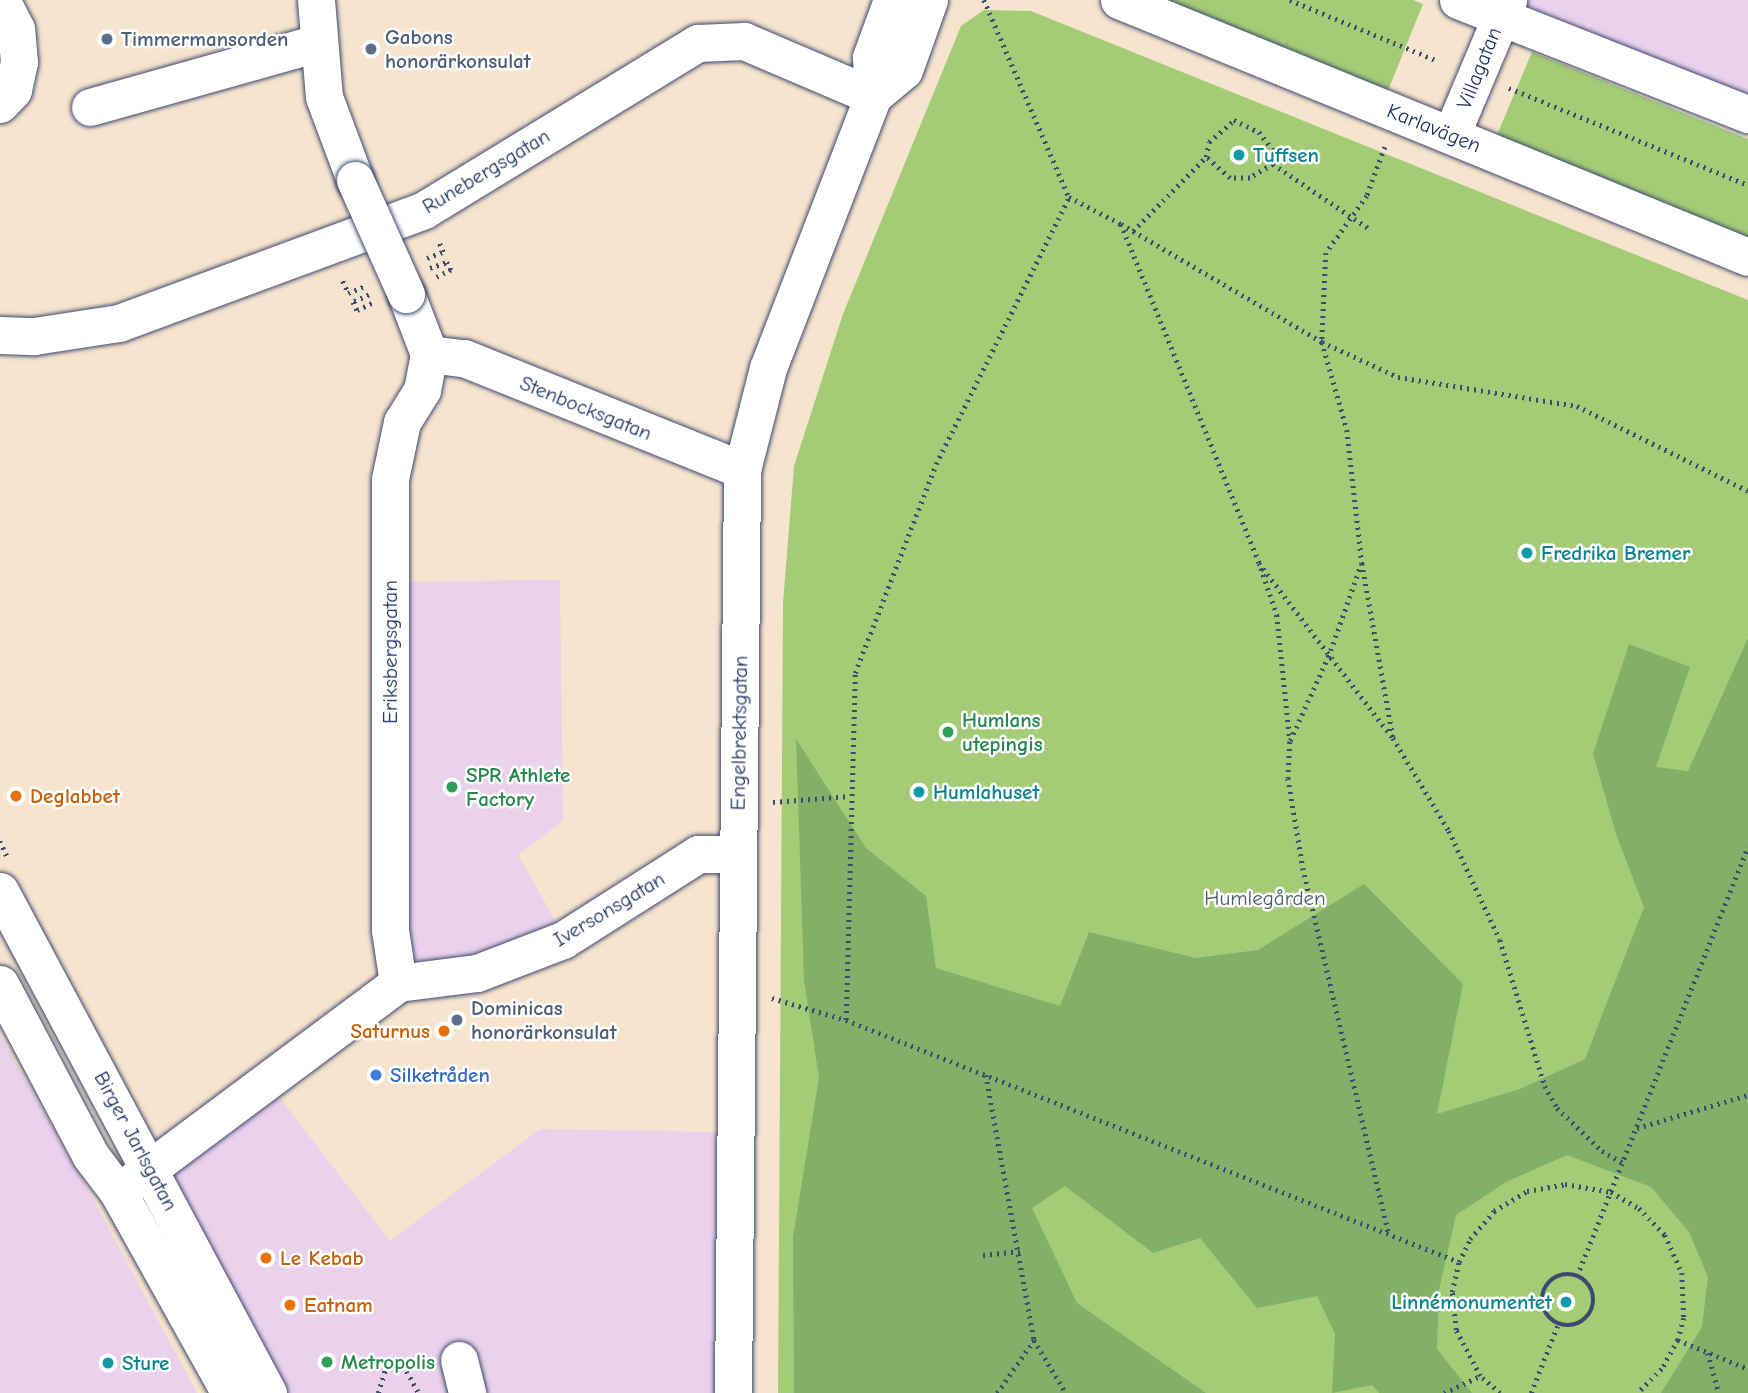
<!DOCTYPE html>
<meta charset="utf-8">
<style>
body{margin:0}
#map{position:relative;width:1748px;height:1393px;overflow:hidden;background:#f7e4ce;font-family:"Comic Neue",sans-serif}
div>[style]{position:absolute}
.built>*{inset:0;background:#ead1ec}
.green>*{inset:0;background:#a4cc77}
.forest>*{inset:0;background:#83b068}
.path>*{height:4.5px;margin-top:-2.25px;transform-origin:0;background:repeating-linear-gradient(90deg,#3c4a6f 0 2px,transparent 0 7px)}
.path>.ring{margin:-2.25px;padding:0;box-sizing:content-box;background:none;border:4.5px solid #3c4a6f;border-radius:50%}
.roads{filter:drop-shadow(0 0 2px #3c4a6f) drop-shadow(0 0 2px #3c4a6f)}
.minor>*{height:37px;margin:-18.5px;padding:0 18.5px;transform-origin:18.5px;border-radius:18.5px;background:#fff}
.bridges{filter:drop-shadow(0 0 2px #3c4a6f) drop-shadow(0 0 2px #3c4a6f)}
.minor-bridge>*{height:37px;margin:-18.5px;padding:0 18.5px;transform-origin:18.5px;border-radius:18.5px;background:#fff}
.dots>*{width:19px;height:19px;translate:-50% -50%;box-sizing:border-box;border:4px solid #fff;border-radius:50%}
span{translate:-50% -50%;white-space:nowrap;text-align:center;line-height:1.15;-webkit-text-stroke:5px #fff;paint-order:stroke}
.service-label{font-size:21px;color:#4e5e75;font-weight:700}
.left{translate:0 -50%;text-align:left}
.street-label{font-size:21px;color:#1b2f5e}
.culture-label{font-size:21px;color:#0d838f;font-weight:700}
.right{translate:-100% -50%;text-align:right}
.leisure-label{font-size:21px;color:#27864d;font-weight:700}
.food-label{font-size:21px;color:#c56008;font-weight:700}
.park-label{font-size:21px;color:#445e66}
.shop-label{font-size:21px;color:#366cbe;font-weight:700}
</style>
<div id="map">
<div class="built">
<i style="clip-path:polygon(1511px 0,1748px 0,1748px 95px)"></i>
<i style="clip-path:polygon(560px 580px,563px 821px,518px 855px,567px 941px,401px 987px,393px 582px)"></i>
<i style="clip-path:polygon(0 1035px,94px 1201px,197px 1393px,0 1393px)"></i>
<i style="clip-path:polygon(270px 1085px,390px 1241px,540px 1129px,719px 1132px,714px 1393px,287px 1393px,167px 1162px)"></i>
</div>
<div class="green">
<i style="clip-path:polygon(1157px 0,1413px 0,1423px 4px,1387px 93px)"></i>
<i style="clip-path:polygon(984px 10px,1031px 11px,1748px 300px,1748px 1393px,778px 1393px,783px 604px,794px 466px,843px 314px,961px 26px)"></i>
<i style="clip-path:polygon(1532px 52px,1748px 139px,1748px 237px,1497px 135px)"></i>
</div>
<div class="forest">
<i style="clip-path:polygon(1748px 638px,1748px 1393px,1661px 1393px,1702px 1327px,1708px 1277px,1689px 1232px,1651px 1187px,1567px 1155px,1506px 1182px,1456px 1215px,1439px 1290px,1437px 1349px,1472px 1393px,1379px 1393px,1372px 1385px,1332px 1393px,1335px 1334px,1317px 1296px,1257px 1308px,1200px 1238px,1153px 1253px,1065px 1186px,1032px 1208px,1077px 1303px,1206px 1393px,794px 1393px,793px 1237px,819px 1078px,804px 980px,796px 739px,866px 848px,926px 896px,936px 968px,1060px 1006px,1089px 932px,1196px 958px,1258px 950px,1364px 884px,1463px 984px,1437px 1114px,1520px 1089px,1585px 1059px,1644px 907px,1617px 837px,1593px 754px,1629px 644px,1690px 667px,1656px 767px,1688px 771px)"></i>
</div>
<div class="path">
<i style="left:984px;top:0;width:215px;rotate:66.7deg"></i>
<i style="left:1069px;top:197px;width:59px;rotate:27.4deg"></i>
<i style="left:1121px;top:224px;width:366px;rotate:67.8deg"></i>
<i style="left:1259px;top:563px;width:220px;rotate:52.6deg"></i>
<i style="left:1393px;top:738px;width:109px;rotate:58.9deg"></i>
<i style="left:1449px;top:831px;width:120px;rotate:64.9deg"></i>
<i style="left:1500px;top:940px;width:153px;rotate:72.9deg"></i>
<i style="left:1545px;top:1086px;width:25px;rotate:61deg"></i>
<i style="left:1557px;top:1108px;width:62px;rotate:43.7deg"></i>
<i style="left:1602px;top:1151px;width:23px;rotate:29deg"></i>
<i style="left:1290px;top:0;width:160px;rotate:22.4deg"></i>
<i style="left:1509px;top:88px;width:258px;rotate:22.1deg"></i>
<i style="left:1385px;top:147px;width:52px;rotate:110.2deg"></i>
<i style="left:1367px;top:196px;width:70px;rotate:125.7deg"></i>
<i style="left:1326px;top:253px;width:89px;rotate:92.6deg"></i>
<i style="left:1322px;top:342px;width:91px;rotate:74.1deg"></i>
<i style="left:1347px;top:430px;width:134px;rotate:83.6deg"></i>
<i style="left:1362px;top:563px;width:99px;rotate:109.5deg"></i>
<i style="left:1329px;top:656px;width:94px;rotate:114.4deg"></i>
<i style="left:1290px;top:742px;width:36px;rotate:93deg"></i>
<i style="left:1288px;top:778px;width:91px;rotate:80.5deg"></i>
<i style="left:1303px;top:868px;width:376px;rotate:76.8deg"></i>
<i style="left:1273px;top:164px;width:118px;rotate:34deg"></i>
<i style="left:1121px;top:224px;width:233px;rotate:30.4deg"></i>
<i style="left:1322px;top:342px;width:84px;rotate:24.7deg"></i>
<i style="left:1398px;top:377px;width:181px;rotate:9.2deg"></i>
<i style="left:1577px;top:406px;width:191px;rotate:26.4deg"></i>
<i style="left:1133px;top:231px;width:104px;rotate:-45.4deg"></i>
<i style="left:1206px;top:157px;width:15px;rotate:-79deg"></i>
<i style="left:1209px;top:142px;width:33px;rotate:-41deg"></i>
<i style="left:1234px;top:120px;width:28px;rotate:26deg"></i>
<i style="left:1259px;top:132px;width:23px;rotate:52deg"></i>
<i style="left:1273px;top:150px;width:14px;rotate:90deg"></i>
<i style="left:1273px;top:164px;width:27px;rotate:149deg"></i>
<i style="left:1250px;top:178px;width:20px;rotate:180deg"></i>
<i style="left:1230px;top:178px;width:32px;rotate:-139deg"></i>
<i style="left:427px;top:258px;width:17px;rotate:-21deg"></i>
<i style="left:443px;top:252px;width:13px;rotate:-113deg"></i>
<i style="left:430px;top:268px;width:18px;rotate:-19deg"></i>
<i style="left:447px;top:262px;width:9px;rotate:63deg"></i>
<i style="left:451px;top:270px;width:16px;rotate:153deg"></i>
<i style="left:343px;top:281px;width:13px;rotate:67deg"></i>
<i style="left:348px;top:293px;width:18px;rotate:-22deg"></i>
<i style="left:369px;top:295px;width:17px;rotate:156deg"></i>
<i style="left:353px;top:302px;width:9px;rotate:63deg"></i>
<i style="left:357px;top:310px;width:17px;rotate:-25deg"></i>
<i style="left:1362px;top:563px;width:177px;rotate:79.9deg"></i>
<i style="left:1261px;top:568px;width:50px;rotate:71.2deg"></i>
<i style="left:1277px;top:615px;width:127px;rotate:84.1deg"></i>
<i style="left:773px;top:802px;width:77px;rotate:-4.5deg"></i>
<i style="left:0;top:841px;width:19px;rotate:65deg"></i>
<i style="left:772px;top:998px;width:77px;rotate:16.6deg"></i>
<i style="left:846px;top:1020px;width:659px;rotate:21.54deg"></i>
<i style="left:846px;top:1020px;width:347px;rotate:-88.5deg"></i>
<i style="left:855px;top:673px;width:224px;rotate:-68.8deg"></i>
<i style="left:936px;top:464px;width:298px;rotate:-63.5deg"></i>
<i style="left:986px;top:1075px;width:269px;rotate:79.7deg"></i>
<i style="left:1034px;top:1340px;width:62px;rotate:58.9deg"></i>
<i style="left:1637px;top:1128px;width:116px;rotate:-16.6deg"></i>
<i style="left:983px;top:1255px;width:37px;rotate:-6deg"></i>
<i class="ring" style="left:1542px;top:1274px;width:47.5px;height:47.5px"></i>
<i style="left:1577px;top:1276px;width:462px;rotate:-68.3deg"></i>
<i style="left:1678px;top:1340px;width:76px;rotate:22.5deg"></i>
<i style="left:1708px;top:1353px;width:41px;rotate:74.6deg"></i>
<i style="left:378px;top:1393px;width:27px;rotate:-73deg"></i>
<i style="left:386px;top:1367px;width:16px;rotate:-30deg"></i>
<i style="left:400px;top:1359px;width:39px;rotate:61deg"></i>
<i style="left:997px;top:1393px;width:65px;rotate:-55.1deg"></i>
<i style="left:1444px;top:1393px;width:40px;rotate:-25deg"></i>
<i style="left:1500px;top:1393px;width:26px;rotate:-140deg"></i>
<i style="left:1480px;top:1376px;width:52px;rotate:-117.6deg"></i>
<i style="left:1456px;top:1330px;width:38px;rotate:-96deg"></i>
<i style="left:1452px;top:1292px;width:31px;rotate:-77deg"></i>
<i style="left:1459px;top:1262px;width:25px;rotate:-64deg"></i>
<i style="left:1470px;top:1239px;width:37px;rotate:-49deg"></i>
<i style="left:1494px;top:1211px;width:39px;rotate:-31deg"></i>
<i style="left:1527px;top:1191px;width:39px;rotate:-10deg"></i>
<i style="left:1565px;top:1184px;width:47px;rotate:9.9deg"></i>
<i style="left:1611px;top:1192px;width:32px;rotate:30deg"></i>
<i style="left:1639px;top:1208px;width:37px;rotate:46deg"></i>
<i style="left:1665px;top:1235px;width:42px;rotate:65.9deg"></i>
<i style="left:1682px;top:1273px;width:45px;rotate:87.5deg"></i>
<i style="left:1684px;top:1318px;width:23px;rotate:105deg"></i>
<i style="left:1678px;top:1340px;width:33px;rotate:119deg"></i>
<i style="left:1662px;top:1369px;width:34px;rotate:135deg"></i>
<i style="left:1531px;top:1393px;width:74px;rotate:-68.6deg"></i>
</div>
<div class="roads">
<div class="minor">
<i style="left:316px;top:0;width:97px;rotate:85.3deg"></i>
<i style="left:324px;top:97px;width:89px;rotate:69.5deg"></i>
<i style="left:1119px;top:0;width:679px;rotate:22.22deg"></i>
<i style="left:1458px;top:0;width:312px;rotate:21.5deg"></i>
<i style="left:873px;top:96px;width:40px;rotate:-40deg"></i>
<i style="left:904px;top:70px;width:74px;rotate:-70.3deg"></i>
<i style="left:0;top:104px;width:19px;rotate:-47deg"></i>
<i style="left:13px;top:90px;width:29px;rotate:-78deg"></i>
<i style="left:19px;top:62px;width:33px;rotate:-95deg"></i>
<i style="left:16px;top:29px;width:33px;rotate:-117deg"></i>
<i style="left:90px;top:107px;width:236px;rotate:-15.7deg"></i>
<i style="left:1451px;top:135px;width:147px;rotate:-67.1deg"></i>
<i style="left:0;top:335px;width:34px;rotate:2deg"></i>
<i style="left:34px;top:336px;width:86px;rotate:-8.7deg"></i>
<i style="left:119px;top:323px;width:325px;rotate:-20.3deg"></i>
<i style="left:424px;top:210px;width:321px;rotate:-31.4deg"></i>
<i style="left:698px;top:43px;width:46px;rotate:-2.5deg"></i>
<i style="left:744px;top:41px;width:140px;rotate:23.1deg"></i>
<i style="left:429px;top:354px;width:35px;rotate:7deg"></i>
<i style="left:464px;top:358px;width:300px;rotate:21.9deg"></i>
<i style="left:0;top:891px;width:569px;rotate:61.9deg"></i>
<i style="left:398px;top:983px;width:80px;rotate:-7.2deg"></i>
<i style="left:477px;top:973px;width:92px;rotate:-21deg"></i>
<i style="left:563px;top:940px;width:160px;rotate:-32.5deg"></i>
<i style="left:698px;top:854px;width:39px"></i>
<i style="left:0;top:984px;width:193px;rotate:62.2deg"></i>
<i style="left:90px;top:1155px;width:46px;rotate:52.9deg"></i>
<i style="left:118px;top:1192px;width:230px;rotate:60.9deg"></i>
<i style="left:118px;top:1192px;width:349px;rotate:-36.7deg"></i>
<i style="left:398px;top:983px;width:54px;rotate:-98.6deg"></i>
<i style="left:390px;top:930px;width:451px;rotate:-90deg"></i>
<i style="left:390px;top:479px;width:58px;rotate:-78.1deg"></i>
<i style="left:402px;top:422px;width:38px;rotate:-58deg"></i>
<i style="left:422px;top:390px;width:37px;rotate:-79deg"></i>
<i style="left:429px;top:354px;width:64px;rotate:-111deg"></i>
<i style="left:459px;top:1360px;width:34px;rotate:76deg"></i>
<i style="left:733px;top:1393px;width:923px;rotate:-89.44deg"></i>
<i style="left:742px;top:470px;width:105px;rotate:-75.7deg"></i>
<i style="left:768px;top:368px;width:292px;rotate:-68.9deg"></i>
<i style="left:873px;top:96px;width:39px;rotate:-93deg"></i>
<i style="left:871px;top:57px;width:61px;rotate:-69.8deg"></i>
</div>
</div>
<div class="bridges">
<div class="minor-bridge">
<i style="left:355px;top:180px;width:125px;rotate:65.9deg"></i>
</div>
</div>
<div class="dots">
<i style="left:107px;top:39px;background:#5c6f8a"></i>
<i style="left:371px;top:49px;background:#5c6f8a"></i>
<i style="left:1239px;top:155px;background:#0f9aa8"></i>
<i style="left:1527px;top:553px;background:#0f9aa8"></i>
<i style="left:948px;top:732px;background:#2e9e5b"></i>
<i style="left:452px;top:787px;background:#2e9e5b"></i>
<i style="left:919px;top:792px;background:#0f9aa8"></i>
<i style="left:16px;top:796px;background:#e8710a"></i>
<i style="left:457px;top:1020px;background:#5c6f8a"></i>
<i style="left:444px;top:1031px;background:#e8710a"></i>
<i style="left:376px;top:1075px;background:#3f7fe0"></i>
<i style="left:266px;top:1258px;background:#e8710a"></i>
<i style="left:1566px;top:1302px;background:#0f9aa8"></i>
<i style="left:290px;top:1305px;background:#e8710a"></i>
<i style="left:327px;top:1362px;background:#2e9e5b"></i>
<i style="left:108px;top:1363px;background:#0f9aa8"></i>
</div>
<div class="service-label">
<span class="left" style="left:385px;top:49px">Gabons<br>honorärkonsulat</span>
<span class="left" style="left:121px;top:39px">Timmermansorden</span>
<span class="left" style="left:471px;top:1020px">Dominicas<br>honorärkonsulat</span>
</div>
<div class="street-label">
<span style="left:1479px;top:68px;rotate:-68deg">Villagatan</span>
<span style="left:1434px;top:128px;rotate:22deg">Karlavägen</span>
<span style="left:486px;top:171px;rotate:-31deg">Runebergsgatan</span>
<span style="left:586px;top:408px;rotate:22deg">Stenbocksgatan</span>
<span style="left:390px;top:652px;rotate:-90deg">Eriksbergsgatan</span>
<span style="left:739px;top:733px;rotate:-89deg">Engelbrektsgatan</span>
<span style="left:609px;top:909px;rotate:-31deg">Iversonsgatan</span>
<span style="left:136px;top:1141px;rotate:62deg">Birger Jarlsgatan</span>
</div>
<div class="culture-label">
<span class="left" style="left:1253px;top:155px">Tuffsen</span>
<span class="left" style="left:1541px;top:553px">Fredrika Bremer</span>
<span class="left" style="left:933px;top:792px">Humlahuset</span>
<span class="right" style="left:1552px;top:1302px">Linnémonumentet</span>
<span class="left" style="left:122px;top:1363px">Sture</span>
</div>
<div class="leisure-label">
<span class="left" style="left:962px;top:732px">Humlans<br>utepingis</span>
<span class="left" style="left:466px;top:787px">SPR Athlete<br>Factory</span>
<span class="left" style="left:341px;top:1362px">Metropolis</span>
</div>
<div class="food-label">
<span class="left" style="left:30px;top:796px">Deglabbet</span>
<span class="right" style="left:430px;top:1031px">Saturnus</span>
<span class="left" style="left:280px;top:1258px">Le Kebab</span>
<span class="left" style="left:304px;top:1305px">Eatnam</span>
</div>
<div class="park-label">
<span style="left:1265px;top:898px">Humlegården</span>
</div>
<div class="shop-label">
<span class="left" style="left:390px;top:1075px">Silketråden</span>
</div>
</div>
